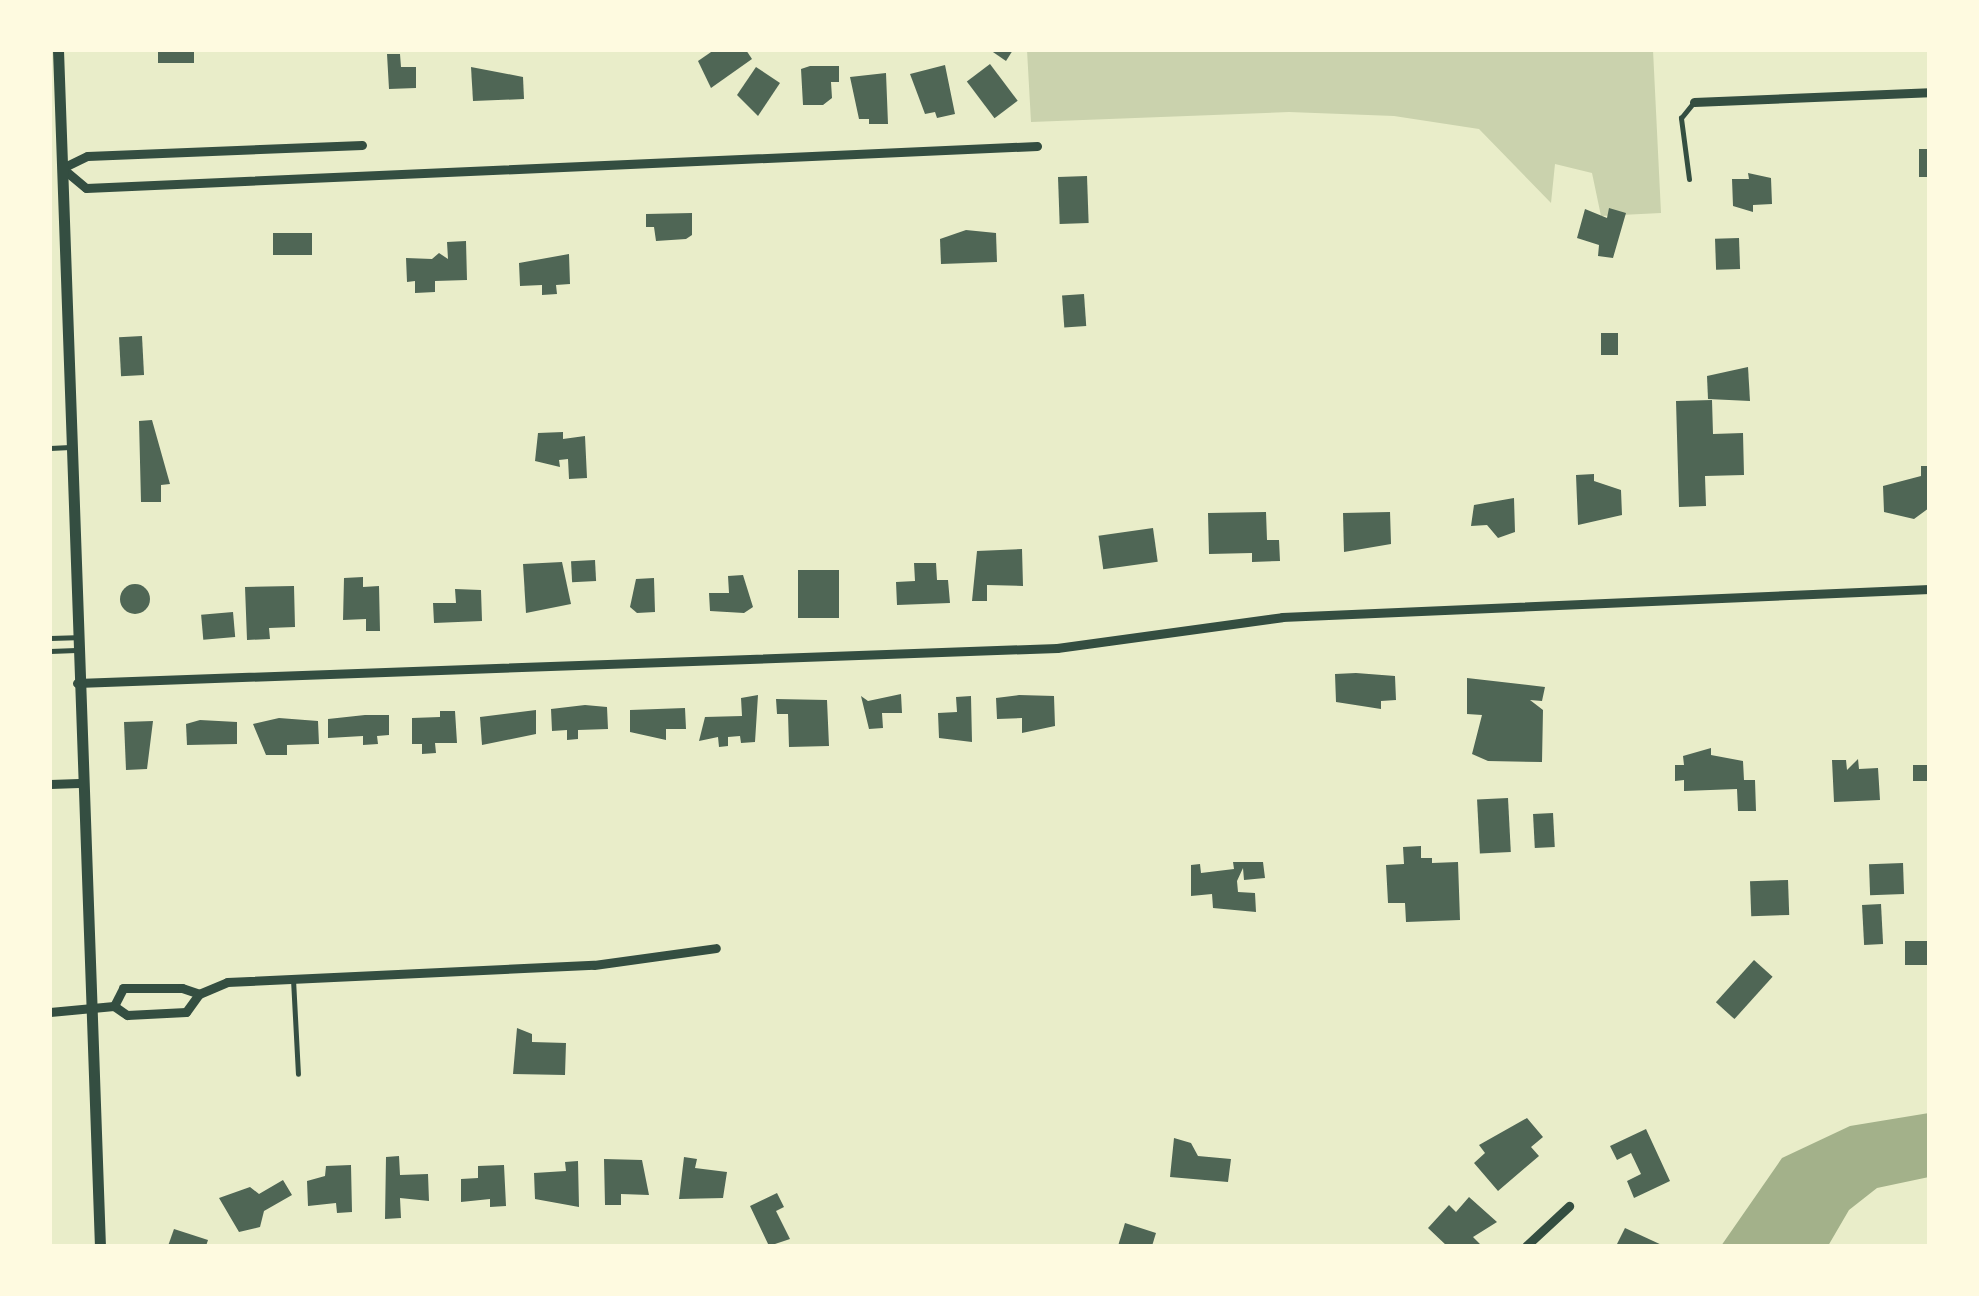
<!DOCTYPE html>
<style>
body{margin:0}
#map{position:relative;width:1979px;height:1296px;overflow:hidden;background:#e9edc9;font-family:Helvetica,sans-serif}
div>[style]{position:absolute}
.green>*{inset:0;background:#cad2ad}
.water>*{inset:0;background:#a3b18a}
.building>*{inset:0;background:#4f6655;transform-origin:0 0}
.round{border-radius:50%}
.service>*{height:5px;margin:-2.5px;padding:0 2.5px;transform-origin:2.5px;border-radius:2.5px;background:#344e41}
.minor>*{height:9px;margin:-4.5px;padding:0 4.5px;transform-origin:4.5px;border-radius:4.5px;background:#344e41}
.tertiary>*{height:11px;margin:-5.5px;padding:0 5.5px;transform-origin:5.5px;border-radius:5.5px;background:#344e41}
span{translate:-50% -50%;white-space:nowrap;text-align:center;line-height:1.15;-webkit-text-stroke:9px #fefae0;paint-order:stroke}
.frame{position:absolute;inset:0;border:52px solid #fefae0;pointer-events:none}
</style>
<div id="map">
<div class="green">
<i style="clip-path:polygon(1027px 50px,1653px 50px,1661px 213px,1601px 216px,1592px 173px,1555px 164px,1551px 203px,1479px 129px,1394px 116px,1289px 112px,1031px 122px)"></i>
</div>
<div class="water">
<i style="clip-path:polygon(1929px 1113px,1929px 1177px,1877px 1188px,1849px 1210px,1828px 1246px,1721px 1246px,1782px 1158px,1850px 1126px)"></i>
</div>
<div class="building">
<i style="left:158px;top:50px;width:36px;height:13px"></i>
<i style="clip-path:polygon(714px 50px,746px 50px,752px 59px,711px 88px,698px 61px)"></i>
<i style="clip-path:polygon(990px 50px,1013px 50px,1006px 61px)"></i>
<i style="clip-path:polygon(387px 54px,400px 54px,401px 67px,416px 67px,416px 88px,389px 89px)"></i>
<i style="left:990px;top:64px;width:46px;height:29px;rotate:53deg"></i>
<i style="clip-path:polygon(945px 65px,955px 114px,937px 118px,935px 112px,925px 114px,910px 74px)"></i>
<i style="clip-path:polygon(810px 66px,839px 66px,839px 82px,831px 82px,832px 98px,823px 105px,803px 105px,801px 69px)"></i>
<i style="clip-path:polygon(471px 67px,523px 77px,524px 99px,473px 101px)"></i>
<i style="clip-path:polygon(756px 67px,780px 83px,758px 116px,737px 95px)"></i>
<i style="clip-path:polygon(886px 73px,888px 124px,869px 124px,869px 119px,859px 119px,850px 77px)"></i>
<i style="left:1919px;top:149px;width:10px;height:28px"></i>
<i style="clip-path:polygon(1748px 173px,1771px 178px,1772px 204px,1753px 205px,1753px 212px,1733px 206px,1732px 179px,1749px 179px)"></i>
<i style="left:1087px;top:176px;width:47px;height:29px;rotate:88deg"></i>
<i style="clip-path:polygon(1609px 208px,1626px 213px,1613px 258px,1598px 256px,1599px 245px,1577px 238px,1585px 209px,1607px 218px)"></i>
<i style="clip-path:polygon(692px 213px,692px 235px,686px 239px,656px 241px,654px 227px,646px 227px,646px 214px)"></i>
<i style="clip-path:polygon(966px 230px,996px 233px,997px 262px,941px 264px,940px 239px)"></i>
<i style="left:273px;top:233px;width:39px;height:22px"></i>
<i style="left:1739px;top:238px;width:31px;height:24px;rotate:88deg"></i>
<i style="clip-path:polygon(466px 241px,467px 280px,435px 281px,435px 292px,415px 293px,415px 281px,407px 282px,406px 258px,432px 259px,439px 253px,448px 259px,447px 242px)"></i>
<i style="clip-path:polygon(569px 254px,570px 284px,556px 285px,557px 294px,542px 295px,542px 285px,520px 286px,519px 263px)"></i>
<i style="left:1084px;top:294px;width:32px;height:22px;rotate:86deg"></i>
<i style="left:1601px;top:333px;width:17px;height:22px"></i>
<i style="left:142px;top:336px;width:39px;height:23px;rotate:87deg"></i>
<i style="clip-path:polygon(1748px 367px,1750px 401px,1708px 399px,1707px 376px)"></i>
<i style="clip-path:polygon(1712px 400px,1713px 434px,1743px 433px,1744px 475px,1705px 476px,1706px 506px,1679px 507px,1676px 401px)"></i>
<i style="clip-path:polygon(152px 420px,170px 484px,161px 485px,161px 502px,141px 502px,139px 421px)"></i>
<i style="clip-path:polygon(563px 432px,563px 439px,585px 436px,587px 478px,569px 479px,568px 459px,559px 460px,560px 467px,535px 461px,538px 433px)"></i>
<i style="clip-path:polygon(1921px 466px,1929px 466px,1929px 508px,1914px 519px,1884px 512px,1883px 486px,1921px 476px)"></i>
<i style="clip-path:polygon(1594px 474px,1594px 481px,1621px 490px,1622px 515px,1578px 525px,1576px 475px)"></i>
<i style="clip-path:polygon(1514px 498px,1515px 532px,1498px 538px,1487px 525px,1471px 526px,1474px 505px)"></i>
<i style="clip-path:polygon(1266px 512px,1267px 540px,1279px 540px,1280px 561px,1252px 562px,1252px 553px,1209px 554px,1208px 513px)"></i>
<i style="clip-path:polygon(1390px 512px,1391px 544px,1344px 552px,1343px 513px)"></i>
<i style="left:1153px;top:528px;width:34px;height:55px;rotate:82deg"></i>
<i style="clip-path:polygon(1022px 549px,1023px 586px,987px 585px,987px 601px,972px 601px,977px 551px)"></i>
<i style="left:595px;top:560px;width:21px;height:24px;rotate:87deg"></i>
<i style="clip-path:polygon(562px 562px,571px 604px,526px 613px,523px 564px)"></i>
<i style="clip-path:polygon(914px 563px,936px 563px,937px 580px,948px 580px,950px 603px,897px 605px,896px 582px,915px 581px)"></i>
<i style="left:839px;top:570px;width:48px;height:41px;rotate:90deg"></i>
<i style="clip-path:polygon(743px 575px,753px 607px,744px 613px,710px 611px,709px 593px,729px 593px,728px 576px)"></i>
<i style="clip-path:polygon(363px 577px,363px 587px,379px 586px,380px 631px,366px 631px,366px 619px,343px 620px,344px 578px)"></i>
<i style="clip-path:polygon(654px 578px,655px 612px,637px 613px,630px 607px,636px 579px)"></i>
<i class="round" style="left:120px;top:584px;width:30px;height:30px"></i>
<i style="clip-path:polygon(294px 586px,295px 627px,269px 628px,270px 639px,247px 640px,245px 587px)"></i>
<i style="clip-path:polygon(455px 589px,481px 590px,482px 621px,434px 623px,433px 603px,456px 603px)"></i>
<i style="left:233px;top:612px;width:25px;height:32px;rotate:85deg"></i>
<i style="clip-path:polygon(1356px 673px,1395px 676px,1396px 700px,1381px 701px,1381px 709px,1336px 702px,1335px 674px)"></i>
<i style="clip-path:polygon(1467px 678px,1545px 687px,1542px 701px,1530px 700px,1543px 710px,1542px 762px,1488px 761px,1472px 754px,1482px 715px,1467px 714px)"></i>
<i style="clip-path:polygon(901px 694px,902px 713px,882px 713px,883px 728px,869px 729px,861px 696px,868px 701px)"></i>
<i style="clip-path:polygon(758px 695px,755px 742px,741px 743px,740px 736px,728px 737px,728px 746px,719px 747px,718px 737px,699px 741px,705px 717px,742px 716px,741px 698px)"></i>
<i style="clip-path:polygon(1019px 695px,1054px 696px,1055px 726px,1022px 733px,1022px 718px,997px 719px,996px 698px)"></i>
<i style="clip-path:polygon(971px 696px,972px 742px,939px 738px,938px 713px,957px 712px,956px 697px)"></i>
<i style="clip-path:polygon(776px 699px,827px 700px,829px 746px,789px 747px,788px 714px,777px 714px)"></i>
<i style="clip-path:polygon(585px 705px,607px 707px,608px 729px,578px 730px,578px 739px,567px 740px,567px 730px,552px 731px,551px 709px)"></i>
<i style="clip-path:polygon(685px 708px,686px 729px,666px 729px,666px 740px,630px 732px,630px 710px)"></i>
<i style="clip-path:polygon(536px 710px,536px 734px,482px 745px,480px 717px)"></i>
<i style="clip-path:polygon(440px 711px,455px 711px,457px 743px,435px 743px,436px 753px,422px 754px,422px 744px,412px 744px,412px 718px,440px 717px)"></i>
<i style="clip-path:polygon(365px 715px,389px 715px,389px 735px,377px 736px,378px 744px,363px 745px,363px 736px,328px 738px,328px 719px)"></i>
<i style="clip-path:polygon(279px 718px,318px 721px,319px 744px,287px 745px,287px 755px,266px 755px,253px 724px)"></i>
<i style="clip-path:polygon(200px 720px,237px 722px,237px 744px,187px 745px,186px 724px)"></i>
<i style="clip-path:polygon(153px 721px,147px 769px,126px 770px,124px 722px)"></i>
<i style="clip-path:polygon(1711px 748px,1711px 755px,1743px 761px,1744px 780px,1755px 780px,1756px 811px,1738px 811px,1737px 789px,1684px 791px,1684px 780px,1675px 781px,1675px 765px,1684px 765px,1683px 756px)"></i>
<i style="clip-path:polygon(1858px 759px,1859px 769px,1878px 768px,1880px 800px,1834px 802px,1832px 760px,1846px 760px,1847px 770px)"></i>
<i style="left:1913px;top:765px;width:16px;height:16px"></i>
<i style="left:1508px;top:798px;width:54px;height:31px;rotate:87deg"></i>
<i style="left:1553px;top:813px;width:34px;height:20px;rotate:87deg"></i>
<i style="clip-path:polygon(1421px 846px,1421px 858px,1432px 858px,1432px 863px,1458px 862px,1460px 920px,1406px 922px,1405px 903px,1388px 903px,1386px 865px,1404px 864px,1403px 847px)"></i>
<i style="clip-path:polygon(1233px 862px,1263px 862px,1265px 878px,1244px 880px,1243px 868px,1237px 881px,1238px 892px,1255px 893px,1256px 912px,1213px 908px,1212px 894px,1191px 896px,1191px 865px,1200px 864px,1201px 873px,1234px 869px)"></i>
<i style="left:1903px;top:863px;width:31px;height:34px;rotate:88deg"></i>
<i style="left:1788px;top:880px;width:35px;height:38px;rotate:88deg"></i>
<i style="left:1881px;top:904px;width:40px;height:19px;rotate:87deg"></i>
<i style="left:1929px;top:941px;width:24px;height:24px;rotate:90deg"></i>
<i style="left:1754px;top:960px;width:25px;height:57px;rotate:42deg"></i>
<i style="clip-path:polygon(517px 1028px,532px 1034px,532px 1042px,566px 1043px,565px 1075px,513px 1074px)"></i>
<i style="clip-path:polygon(1527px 1118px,1543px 1137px,1531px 1147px,1539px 1156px,1498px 1191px,1474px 1163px,1485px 1153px,1479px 1145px)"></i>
<i style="clip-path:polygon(1646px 1129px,1670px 1181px,1634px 1198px,1627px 1181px,1641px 1174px,1631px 1153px,1617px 1160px,1610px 1146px)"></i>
<i style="clip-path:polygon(1174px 1138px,1191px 1143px,1198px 1156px,1231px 1159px,1228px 1182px,1170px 1177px)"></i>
<i style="clip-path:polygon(399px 1156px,400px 1175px,428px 1174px,429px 1201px,400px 1198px,401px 1218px,385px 1219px,386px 1157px)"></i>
<i style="clip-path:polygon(684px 1157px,697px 1159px,695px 1168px,727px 1172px,723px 1198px,679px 1199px)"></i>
<i style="clip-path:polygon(604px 1159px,642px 1160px,649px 1195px,621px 1194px,621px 1205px,605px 1205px)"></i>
<i style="clip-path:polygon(578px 1161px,579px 1207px,535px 1199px,534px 1173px,566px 1171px,565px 1162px)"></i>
<i style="clip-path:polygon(351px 1165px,352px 1212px,337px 1213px,336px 1203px,308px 1206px,307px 1181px,325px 1176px,326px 1166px)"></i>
<i style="clip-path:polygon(504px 1165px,506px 1206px,490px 1207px,490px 1199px,461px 1202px,461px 1179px,478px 1178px,478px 1166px)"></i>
<i style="clip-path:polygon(283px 1180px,292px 1195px,264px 1211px,260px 1227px,239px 1232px,219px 1198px,250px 1187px,259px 1194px)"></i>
<i style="clip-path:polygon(777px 1193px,784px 1207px,776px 1211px,790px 1239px,769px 1246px,750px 1206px)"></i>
<i style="clip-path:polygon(1469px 1197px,1497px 1222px,1473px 1237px,1482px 1246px,1447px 1246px,1428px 1228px,1449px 1205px,1456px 1212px)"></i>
<i style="clip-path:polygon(1125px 1223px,1156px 1233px,1152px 1246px,1118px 1246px)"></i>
<i style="clip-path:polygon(1625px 1228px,1664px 1246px,1617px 1244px)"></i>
<i style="clip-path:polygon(174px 1229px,208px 1240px,206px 1246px,168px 1246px)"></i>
</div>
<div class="service">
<i style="left:1689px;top:179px;width:62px;rotate:-97.5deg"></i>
<i style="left:1681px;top:118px;width:21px;rotate:-51deg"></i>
<i style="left:50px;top:448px;width:20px;rotate:-3deg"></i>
<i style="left:50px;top:638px;width:25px;rotate:-2deg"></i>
<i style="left:50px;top:651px;width:26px;rotate:-2deg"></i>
<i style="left:293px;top:979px;width:95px;rotate:87deg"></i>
</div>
<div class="minor">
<i style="left:1694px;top:102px;width:235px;rotate:-2.4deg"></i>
<i style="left:362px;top:145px;width:275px;rotate:177.7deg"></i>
<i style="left:87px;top:156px;width:28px;rotate:154deg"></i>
<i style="left:62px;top:168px;width:31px;rotate:40deg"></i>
<i style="left:86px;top:188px;width:952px;rotate:-2.53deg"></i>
<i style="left:77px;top:683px;width:981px;rotate:-2.05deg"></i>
<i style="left:1057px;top:648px;width:227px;rotate:-7.8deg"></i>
<i style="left:1282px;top:617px;width:648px;rotate:-2.48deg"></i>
<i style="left:50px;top:784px;width:29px;rotate:-2deg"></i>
<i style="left:114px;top:1006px;width:16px;rotate:35deg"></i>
<i style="left:127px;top:1015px;width:59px;rotate:-2.9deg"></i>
<i style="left:186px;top:1012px;width:22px;rotate:-54deg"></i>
<i style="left:199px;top:994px;width:30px;rotate:-23deg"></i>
<i style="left:227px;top:982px;width:367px;rotate:-2.7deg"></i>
<i style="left:594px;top:965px;width:123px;rotate:-7.9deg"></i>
<i style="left:50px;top:1012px;width:64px;rotate:-5.4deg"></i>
<i style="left:114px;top:1006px;width:20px;rotate:-63deg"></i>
<i style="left:123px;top:988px;width:59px"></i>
<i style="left:182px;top:988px;width:18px;rotate:19deg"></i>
<i style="left:1526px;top:1246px;width:59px;rotate:-42.9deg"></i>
</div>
<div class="tertiary">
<i style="left:58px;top:50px;width:1197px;rotate:87.99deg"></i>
</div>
<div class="frame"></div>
</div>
